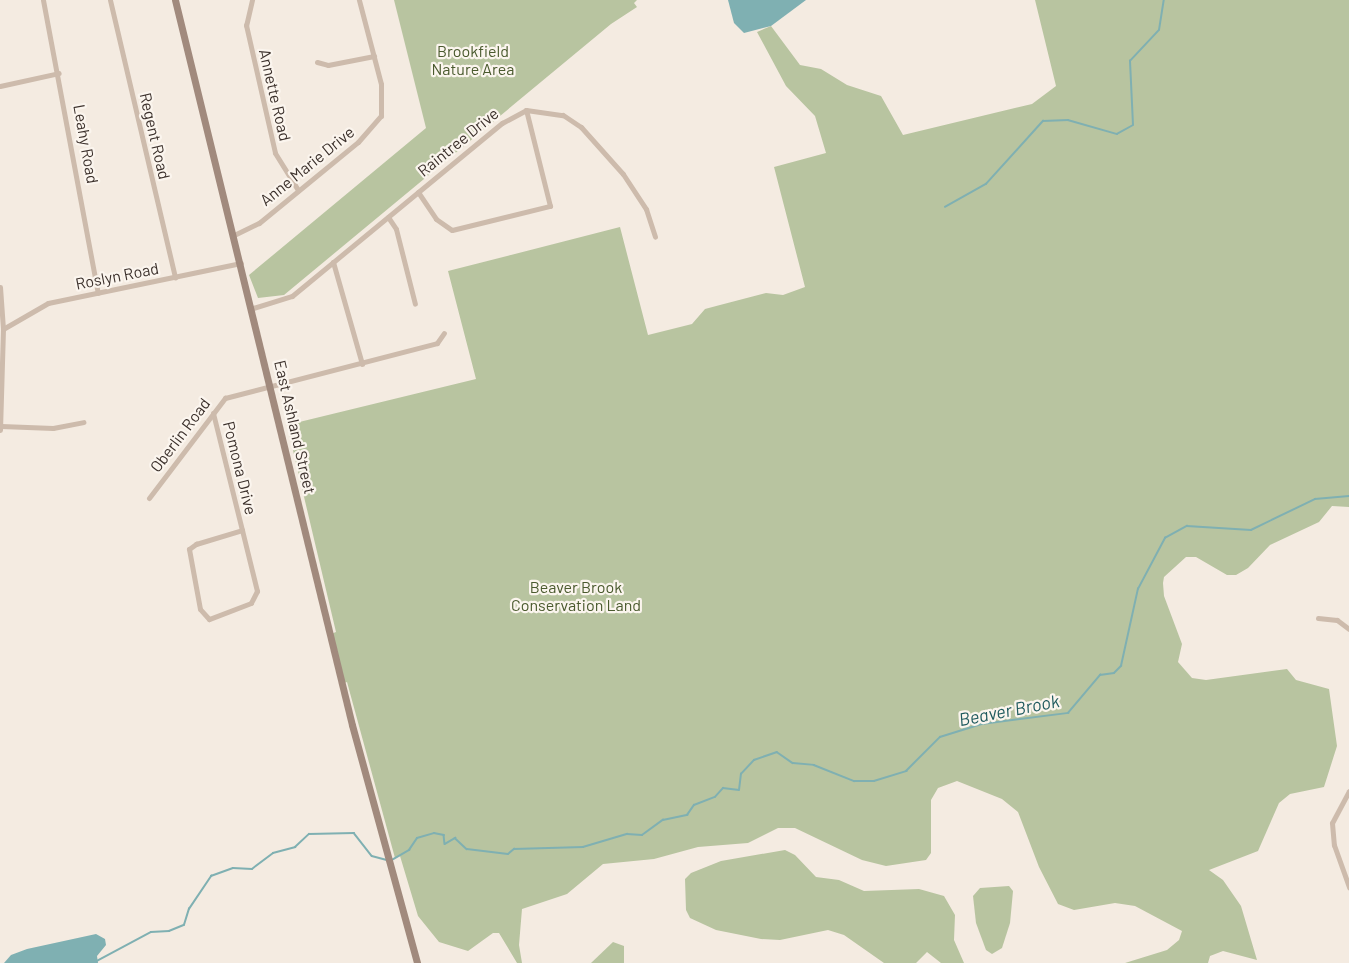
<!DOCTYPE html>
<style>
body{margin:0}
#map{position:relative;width:1349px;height:963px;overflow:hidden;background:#f4ebe1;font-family:Barlow,sans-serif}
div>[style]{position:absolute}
.green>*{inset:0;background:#b8c4a0}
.water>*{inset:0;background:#7fb0b2}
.stream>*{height:1.5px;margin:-0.75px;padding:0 0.75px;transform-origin:0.75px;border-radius:0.75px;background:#7fb0b2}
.street>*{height:5px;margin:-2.5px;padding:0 2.5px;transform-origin:2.5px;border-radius:2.5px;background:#cdbbac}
.secondary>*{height:7px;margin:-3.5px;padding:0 3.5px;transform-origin:3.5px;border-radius:3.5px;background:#a18a7d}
span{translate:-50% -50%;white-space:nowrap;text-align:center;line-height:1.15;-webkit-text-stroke:4.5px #fbf5ee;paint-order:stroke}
.park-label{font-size:16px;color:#4a5a2e}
.street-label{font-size:16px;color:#3b302b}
.water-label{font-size:18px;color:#1f5a5e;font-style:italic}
</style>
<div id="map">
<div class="green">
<i style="clip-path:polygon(394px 0,637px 0,634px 3px,637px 7px,611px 24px,284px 295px,258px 298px,249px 275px,426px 128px)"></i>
<i style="clip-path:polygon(1035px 0,1349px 0,1349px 507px,1332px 506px,1319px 522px,1270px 545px,1248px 568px,1236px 575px,1227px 575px,1196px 557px,1186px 557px,1164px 577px,1163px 583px,1164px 596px,1182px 644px,1178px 662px,1192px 678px,1206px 680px,1287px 669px,1296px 680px,1329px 689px,1337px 746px,1324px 787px,1290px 794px,1279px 803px,1258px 851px,1209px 870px,1223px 880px,1241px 906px,1257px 960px,1223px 951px,1210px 956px,1208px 963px,1125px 963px,1167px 950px,1179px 940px,1182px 931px,1135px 906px,1115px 903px,1074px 910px,1058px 904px,1039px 867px,1018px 812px,1002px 799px,957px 781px,938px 788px,931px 800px,931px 853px,926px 860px,886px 866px,862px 860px,795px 828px,778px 828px,748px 843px,698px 847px,654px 859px,603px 864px,567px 894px,522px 909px,519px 945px,522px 963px,517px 963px,499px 933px,493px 933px,468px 951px,439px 942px,418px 916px,400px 856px,395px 858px,347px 682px,342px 684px,331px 634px,336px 632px,287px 425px,476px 379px,448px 271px,620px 227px,648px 335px,692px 324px,705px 309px,720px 305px,766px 293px,783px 295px,805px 287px,774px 167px,826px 153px,815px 116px,786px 86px,757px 32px,771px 26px,800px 65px,821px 69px,847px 85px,881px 96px,903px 135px,1032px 104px,1056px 86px)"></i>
<i style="clip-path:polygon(785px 850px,795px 855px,816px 877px,839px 880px,864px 891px,919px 889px,944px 896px,955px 915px,954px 940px,964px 963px,941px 963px,927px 952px,916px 963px,884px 963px,844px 935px,828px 930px,780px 940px,761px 939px,716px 930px,690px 918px,686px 910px,685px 879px,691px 873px,721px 861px)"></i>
<i style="clip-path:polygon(1009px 886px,1013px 891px,1010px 923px,1002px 948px,992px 954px,986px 950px,976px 923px,973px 896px,980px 888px)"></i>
<i style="clip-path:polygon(613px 942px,624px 946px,624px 963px,591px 963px)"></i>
</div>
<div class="water">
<i style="clip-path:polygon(728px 0,806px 0,771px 26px,744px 33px,734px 23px)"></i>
<i style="clip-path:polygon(96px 934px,105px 939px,106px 945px,97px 956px,98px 963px,4px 963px,11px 955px,27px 949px)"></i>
</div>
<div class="stream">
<i style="left:945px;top:207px;width:47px;rotate:-29.3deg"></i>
<i style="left:986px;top:184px;width:85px;rotate:-47.9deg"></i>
<i style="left:1043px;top:121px;width:25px;rotate:-2deg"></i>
<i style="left:1068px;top:120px;width:51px;rotate:15.9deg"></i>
<i style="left:1117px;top:134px;width:18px;rotate:-29deg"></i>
<i style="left:1133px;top:125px;width:64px;rotate:-92.7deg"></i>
<i style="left:1130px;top:61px;width:42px;rotate:-46.9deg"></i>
<i style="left:1159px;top:30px;width:30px;rotate:-81deg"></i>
<i style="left:392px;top:860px;width:20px;rotate:-30deg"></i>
<i style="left:409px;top:850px;width:14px;rotate:-56deg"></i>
<i style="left:417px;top:838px;width:18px;rotate:-16deg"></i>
<i style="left:434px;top:833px;width:10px;rotate:11deg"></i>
<i style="left:444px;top:835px;width:9px;rotate:84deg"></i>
<i style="left:445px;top:844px;width:12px;rotate:-31deg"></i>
<i style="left:455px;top:838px;width:16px;rotate:43deg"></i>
<i style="left:467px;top:849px;width:41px;rotate:7deg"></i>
<i style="left:508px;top:854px;width:8px;rotate:-40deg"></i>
<i style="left:514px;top:849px;width:69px;rotate:-1.7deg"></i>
<i style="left:583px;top:847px;width:46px;rotate:-16.5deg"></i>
<i style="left:627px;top:834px;width:15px;rotate:4deg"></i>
<i style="left:642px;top:835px;width:26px;rotate:-36deg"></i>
<i style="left:663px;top:820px;width:25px;rotate:-12deg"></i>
<i style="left:687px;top:815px;width:12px;rotate:-55deg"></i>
<i style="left:694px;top:805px;width:22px;rotate:-21deg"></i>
<i style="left:715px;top:797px;width:12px;rotate:-48deg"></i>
<i style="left:723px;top:788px;width:16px;rotate:7deg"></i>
<i style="left:739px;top:790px;width:16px;rotate:-83deg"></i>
<i style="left:741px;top:774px;width:19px;rotate:-47deg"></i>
<i style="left:754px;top:760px;width:24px;rotate:-19deg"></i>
<i style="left:777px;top:752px;width:19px;rotate:35deg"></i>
<i style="left:793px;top:763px;width:21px;rotate:5deg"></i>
<i style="left:814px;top:765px;width:43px;rotate:21.8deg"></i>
<i style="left:854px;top:781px;width:20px"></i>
<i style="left:874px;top:781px;width:34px;rotate:-17deg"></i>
<i style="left:906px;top:771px;width:48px;rotate:-45deg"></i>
<i style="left:940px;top:737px;width:44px;rotate:-17.2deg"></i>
<i style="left:982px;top:724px;width:87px;rotate:-7.3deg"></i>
<i style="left:1068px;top:713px;width:50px;rotate:-49.9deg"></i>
<i style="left:1100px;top:675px;width:14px;rotate:-8deg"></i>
<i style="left:1114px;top:673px;width:10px;rotate:-45deg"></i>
<i style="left:1121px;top:666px;width:79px;rotate:-77.6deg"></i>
<i style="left:1138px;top:589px;width:58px;rotate:-62.1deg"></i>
<i style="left:1165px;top:538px;width:25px;rotate:-29deg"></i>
<i style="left:1187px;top:526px;width:64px;rotate:3.6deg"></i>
<i style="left:1251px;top:530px;width:71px;rotate:-25.8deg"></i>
<i style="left:1315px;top:499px;width:34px;rotate:-5deg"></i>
<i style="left:97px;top:961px;width:61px;rotate:-28.2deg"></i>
<i style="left:151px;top:932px;width:18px;rotate:-3deg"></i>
<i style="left:169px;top:931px;width:16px;rotate:-22deg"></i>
<i style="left:184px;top:925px;width:17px;rotate:-73deg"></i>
<i style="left:189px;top:909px;width:40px;rotate:-56deg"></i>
<i style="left:211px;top:876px;width:23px;rotate:-20deg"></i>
<i style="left:233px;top:868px;width:19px;rotate:3deg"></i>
<i style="left:252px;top:869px;width:26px;rotate:-37deg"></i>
<i style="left:273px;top:853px;width:23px;rotate:-15deg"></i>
<i style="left:295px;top:847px;width:19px;rotate:-43deg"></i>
<i style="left:309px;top:834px;width:45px;rotate:-1.3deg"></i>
<i style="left:354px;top:833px;width:29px;rotate:52deg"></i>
<i style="left:372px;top:856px;width:16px;rotate:15deg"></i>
</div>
<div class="street">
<i style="left:43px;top:0;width:298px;rotate:79.4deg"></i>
<i style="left:110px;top:0;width:285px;rotate:76.8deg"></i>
<i style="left:252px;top:0;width:26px;rotate:103deg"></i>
<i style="left:246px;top:25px;width:131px;rotate:77.2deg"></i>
<i style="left:275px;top:153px;width:44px;rotate:58.1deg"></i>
<i style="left:317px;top:62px;width:11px;rotate:15deg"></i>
<i style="left:328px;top:65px;width:47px;rotate:-11.1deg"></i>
<i style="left:0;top:86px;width:60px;rotate:-12.4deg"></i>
<i style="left:418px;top:192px;width:32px;rotate:56deg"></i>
<i style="left:436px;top:219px;width:19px;rotate:35deg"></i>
<i style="left:452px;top:230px;width:101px;rotate:-13.8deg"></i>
<i style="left:550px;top:206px;width:99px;rotate:-104deg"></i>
<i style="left:388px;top:217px;width:14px;rotate:56deg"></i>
<i style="left:396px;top:229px;width:77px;rotate:75.8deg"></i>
<i style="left:234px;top:235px;width:28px;rotate:-26deg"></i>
<i style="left:259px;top:223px;width:128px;rotate:-39.3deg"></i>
<i style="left:358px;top:142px;width:35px;rotate:-49deg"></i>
<i style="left:381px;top:116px;width:32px;rotate:-90deg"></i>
<i style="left:381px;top:84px;width:87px;rotate:-104.7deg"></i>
<i style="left:333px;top:262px;width:106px;rotate:74.1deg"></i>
<i style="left:0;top:287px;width:42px;rotate:85.9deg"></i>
<i style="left:3px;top:329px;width:101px;rotate:91.7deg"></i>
<i style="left:253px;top:308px;width:41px;rotate:-17.1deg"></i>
<i style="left:292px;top:296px;width:272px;rotate:-39.5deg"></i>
<i style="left:502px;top:123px;width:27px;rotate:-28deg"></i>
<i style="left:526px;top:110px;width:37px;rotate:8deg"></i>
<i style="left:563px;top:115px;width:22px;rotate:34deg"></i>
<i style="left:581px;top:127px;width:63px;rotate:48.2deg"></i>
<i style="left:623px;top:174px;width:42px;rotate:56.7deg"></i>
<i style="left:646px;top:209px;width:29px;rotate:72deg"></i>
<i style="left:3px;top:329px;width:52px;rotate:-30deg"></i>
<i style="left:48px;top:303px;width:197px;rotate:-11.7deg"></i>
<i style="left:213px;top:413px;width:121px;rotate:76.1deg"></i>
<i style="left:242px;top:530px;width:63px;rotate:76.2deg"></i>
<i style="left:257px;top:591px;width:13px;rotate:117deg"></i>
<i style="left:251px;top:603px;width:45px;rotate:159.1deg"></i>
<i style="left:209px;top:619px;width:13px;rotate:-132deg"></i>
<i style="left:200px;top:609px;width:61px;rotate:-100.4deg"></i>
<i style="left:189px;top:549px;width:9px;rotate:-36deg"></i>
<i style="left:196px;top:544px;width:48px;rotate:-16.9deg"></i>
<i style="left:1px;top:426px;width:52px;rotate:2.2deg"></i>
<i style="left:53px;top:428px;width:31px;rotate:-11deg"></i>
<i style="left:149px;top:498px;width:126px;rotate:-52.8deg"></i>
<i style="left:225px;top:398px;width:219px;rotate:-14.5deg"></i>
<i style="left:437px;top:343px;width:12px;rotate:-55deg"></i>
<i style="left:1318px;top:618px;width:19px;rotate:6deg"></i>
<i style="left:1337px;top:620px;width:15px;rotate:37deg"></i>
<i style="left:1349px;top:791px;width:36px;rotate:118deg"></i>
<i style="left:1332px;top:823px;width:22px;rotate:85deg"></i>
<i style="left:1334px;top:845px;width:45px;rotate:70.3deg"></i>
</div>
<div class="secondary">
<i style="left:175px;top:0;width:746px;rotate:76.28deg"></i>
<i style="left:352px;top:725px;width:247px;rotate:74.7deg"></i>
</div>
<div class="park-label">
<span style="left:473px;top:60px">Brookfield<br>Nature Area</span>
<span style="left:576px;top:596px">Beaver Brook<br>Conservation Land</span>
</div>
<div class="street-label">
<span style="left:275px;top:95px;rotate:77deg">Annette Road</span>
<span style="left:155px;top:136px;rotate:77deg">Regent Road</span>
<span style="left:458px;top:142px;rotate:-39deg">Raintree Drive</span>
<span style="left:86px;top:144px;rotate:80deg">Leahy Road</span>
<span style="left:307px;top:166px;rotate:-39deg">Anne Marie Drive</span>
<span style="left:117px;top:276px;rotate:-11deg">Roslyn Road</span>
<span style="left:295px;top:427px;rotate:77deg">East Ashland Street</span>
<span style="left:180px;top:435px;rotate:-53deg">Oberlin Road</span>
<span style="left:240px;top:468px;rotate:76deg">Pomona Drive</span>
</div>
<div class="water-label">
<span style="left:1009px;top:710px;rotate:-11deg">Beaver Brook</span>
</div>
</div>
